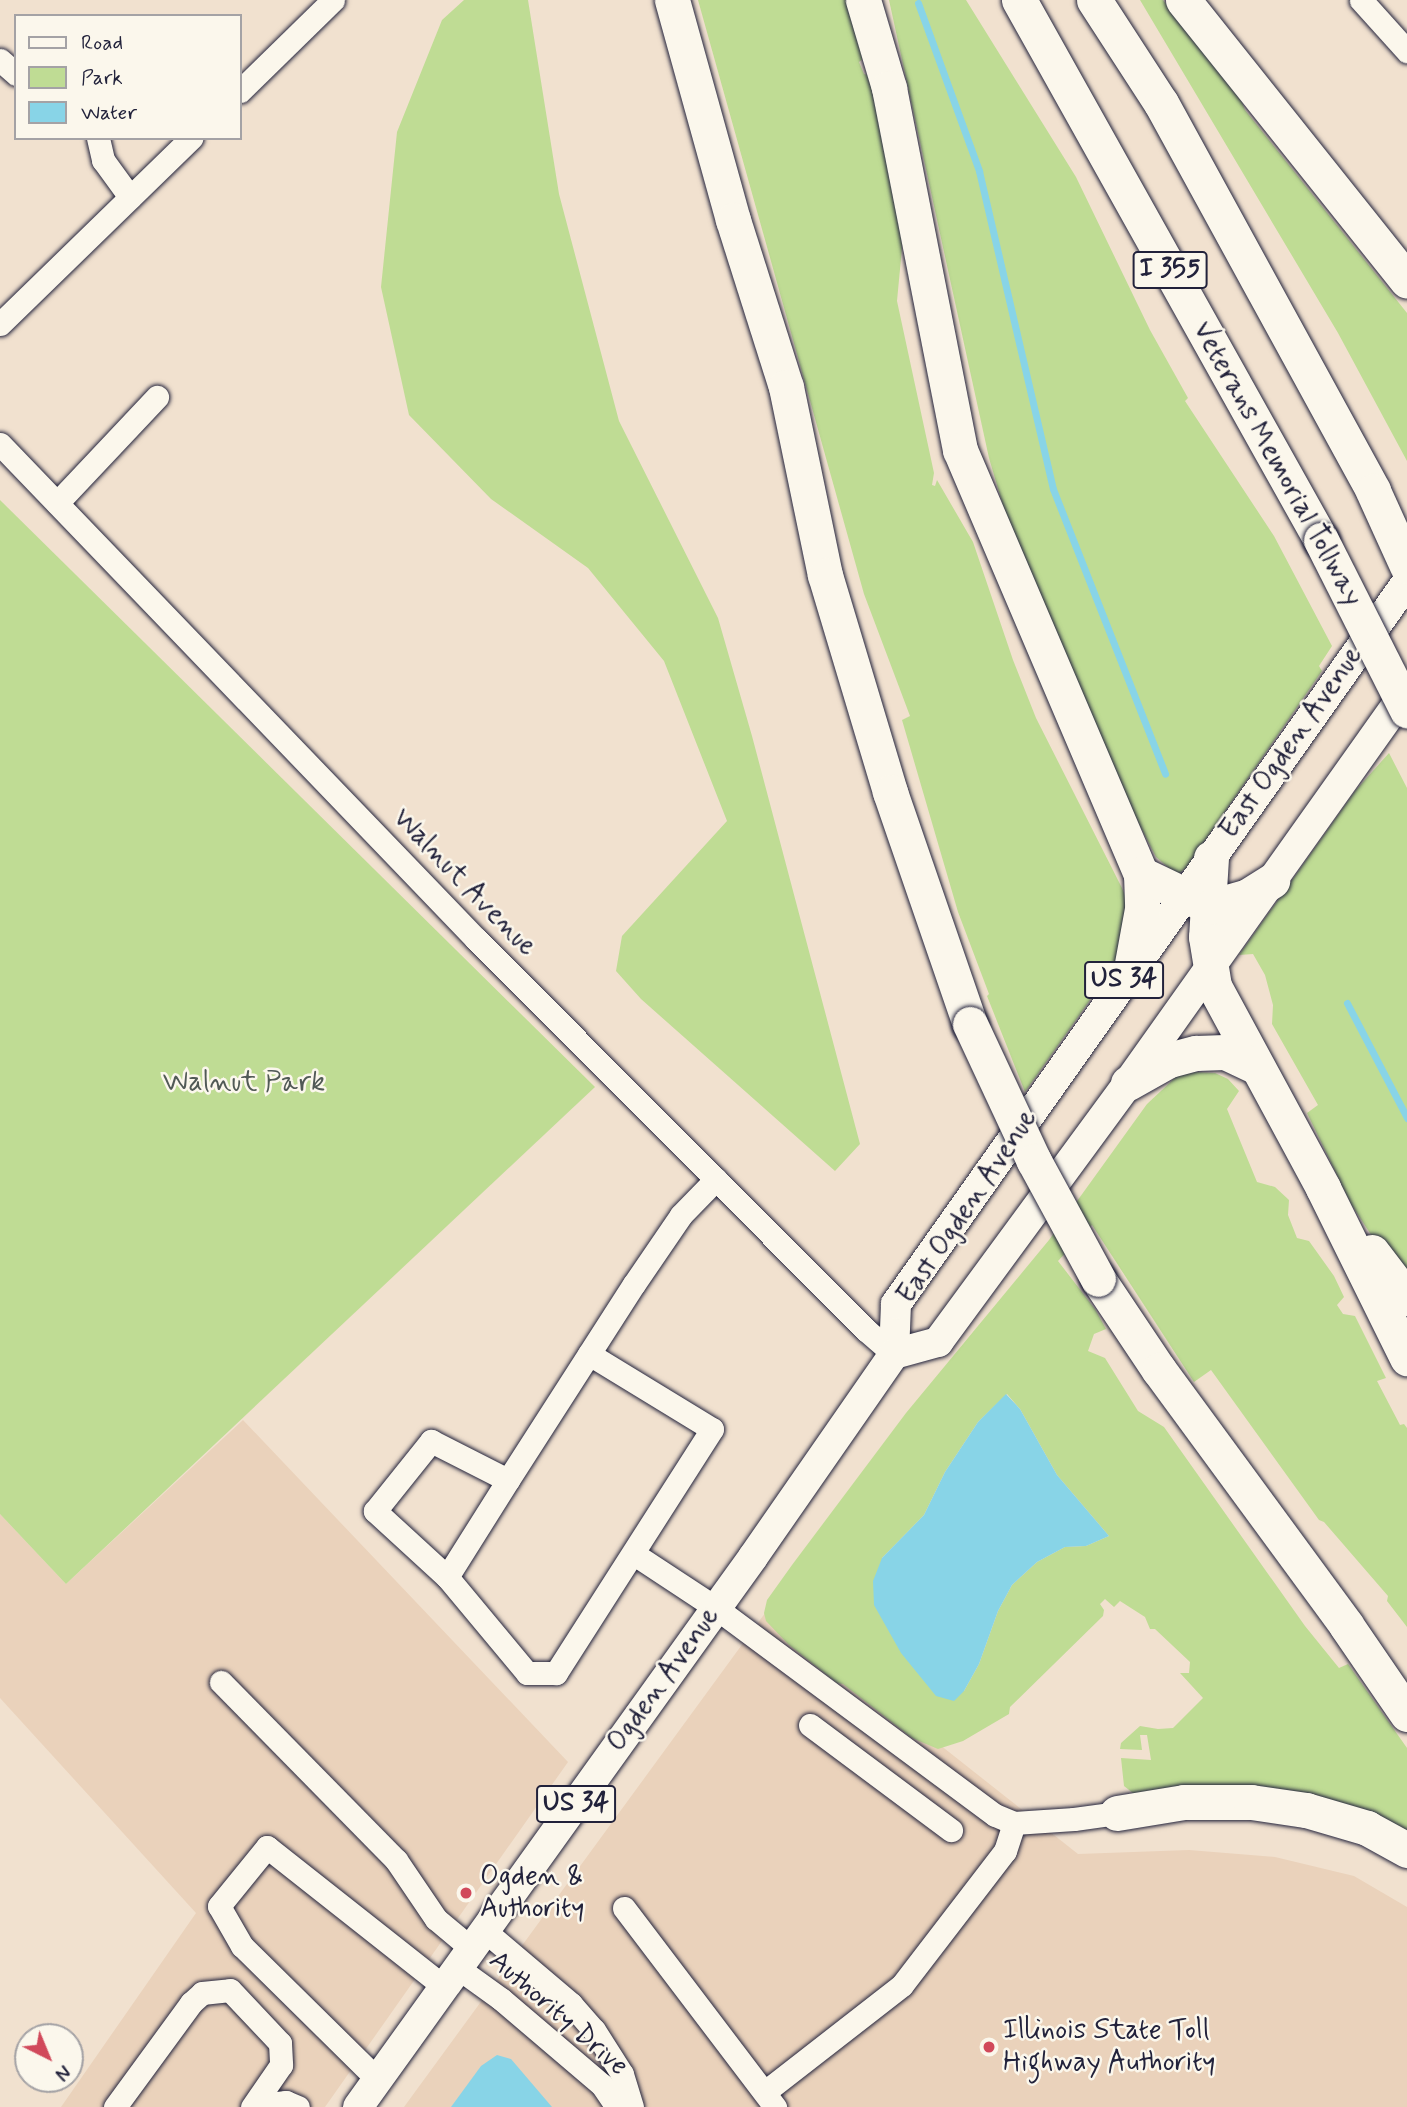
<!DOCTYPE html>
<style>
body{margin:0}
#map{position:relative;width:1407px;height:2107px;overflow:hidden;background:#f1e1cf;font-family:Mynerve,sans-serif}
div>[style]{position:absolute}
.built>*{inset:0;background:#ead2bb}
.green>*{inset:0;background:#bfdc94}
.water>*{inset:0;background:#88d4e7}
.stream>*{height:7px;margin:-3.5px;padding:0 3.5px;transform-origin:3.5px;border-radius:3.5px;background:#88d4e7}
.roads{filter:drop-shadow(0 0 2px #22223b) drop-shadow(0 0 2px #22223b)}
.minor>*{height:23px;margin:-11.5px;padding:0 11.5px;transform-origin:11.5px;border-radius:11.5px;background:#fbf7ec}
.major>*{height:30px;margin:-15px;padding:0 15px;transform-origin:15px;border-radius:15px;background:#fbf7ec}
.highway>*{height:35px;margin:-17.5px;padding:0 17.5px;transform-origin:17.5px;border-radius:17.5px;background:#fbf7ec}
.bridges{filter:drop-shadow(0 0 2px #22223b) drop-shadow(0 0 2px #22223b)}
.highway-bridge>*{height:35px;margin:-17.5px;padding:0 17.5px;transform-origin:17.5px;border-radius:17.5px;background:#fbf7ec}
.dots>*{width:19px;height:19px;translate:-50% -50%;box-sizing:border-box;border:4px solid #fbf7ec;border-radius:50%}
span{translate:-50% -50%;white-space:nowrap;text-align:center;line-height:1.15;-webkit-text-stroke:5px #fbf7ec;paint-order:stroke}
.shield-label span{padding:2px 5px;background:#fbf7ec;border:2px solid;border-radius:5px;-webkit-text-stroke-width:0}
.shield-label{font-size:26px;color:#22223b;font-weight:700}
.street-label{font-size:28px;color:#22223b}
.park-label{font-size:28px;color:#515a56}
.poi-label{font-size:28px;color:#22223b}
.left{translate:0 -50%;text-align:left}
.legend{position:absolute;left:14px;top:14px;width:228px;height:126px;box-sizing:border-box;background:#fbf7ec;border:2px solid #a4a2a5;margin:0;padding:9px 12px;list-style:none;font-size:21px;color:#22223b}
.legend li{display:flex;align-items:center;gap:14px;height:35px}
.legend b{width:35px;border:2px solid #a4a2a5}
.north{position:absolute;left:14px;top:2023px;width:70px;height:70px;box-sizing:border-box;background:#fbf7ec;border:2px solid #a4a2a5;border-radius:50%;rotate:137deg;font-size:19px;font-weight:700;line-height:28px;text-align:center;color:#22223b}
.north::after{content:'';display:block;margin:auto;width:24px;height:32px;background:#d1495b;clip-path:polygon(50% 0,100% 100%,50% 72%,0 100%)}
</style>
<div id="map">
<div class="built">
<i style="clip-path:polygon(243px 1420px,568px 1762px,325px 2107px,61px 2107px,196px 1913px,0 1698px,0 1514px,66px 1584px)"></i>
<i style="clip-path:polygon(768px 1609px,1078px 1854px,1189px 1850px,1275px 1857px,1354px 1876px,1407px 1907px,1407px 2107px,404px 2107px)"></i>
</div>
<div class="green">
<i style="clip-path:polygon(464px 0,528px 0,559px 194px,619px 421px,718px 618px,752px 736px,860px 1144px,835px 1171px,641px 999px,616px 971px,622px 936px,727px 821px,664px 661px,588px 568px,491px 499px,409px 415px,381px 287px,397px 132px,442px 20px)"></i>
<i style="clip-path:polygon(698px 0,850px 0,868px 55px,859px 62px,864px 74px,873px 77px,904px 227px,897px 301px,934px 473px,932px 485px,935px 486px,937px 480px,973px 542px,1013px 660px,1036px 718px,1122px 888px,1132px 912px,1127px 935px,1112px 969px,1025px 1092px,987px 996px,989px 994px,958px 912px,902px 720px,910px 716px,864px 594px)"></i>
<i style="clip-path:polygon(889px 0,966px 0,1076px 177px,1150px 330px,1188px 398px,1185px 401px,1274px 536px,1332px 646px,1319px 666px,1322px 671px,1186px 868px,1177px 875px,1156px 857px,1124px 795px,1020px 563px,989px 458px)"></i>
<i style="clip-path:polygon(1140px 0,1163px 0,1242px 102px,1245px 110px,1407px 313px,1407px 461px,1338px 333px)"></i>
<i style="clip-path:polygon(0 500px,595px 1087px,66px 1584px,0 1514px)"></i>
<i style="clip-path:polygon(1389px 753px,1407px 788px,1407px 1290px,1351px 1204px,1307px 1113px,1318px 1105px,1272px 1024px,1273px 1005px,1265px 975px,1253px 954px,1239px 955px,1355px 791px)"></i>
<i style="clip-path:polygon(evenodd,1195px 1072px,1215px 1073px,1228px 1079px,1239px 1091px,1227px 1109px,1257px 1182px,1275px 1187px,1289px 1200px,1288px 1215px,1297px 1238px,1309px 1241px,1334px 1276px,1344px 1297px,1337px 1305px,1343px 1314px,1355px 1316px,1386px 1378px,1377px 1381px,1400px 1425px,1404px 1424px,1407px 1428px,1407px 1627px,1387px 1601px,1388px 1596px,1324px 1522px,1319px 1520px,1211px 1370px,1194px 1382px,1092px 1225px,1058px 1261px,1095px 1309px,1106px 1329px,1094px 1334px,1088px 1351px,1105px 1358px,1138px 1411px,1164px 1427px,1305px 1626px,1339px 1668px,1348px 1664px,1407px 1748px,1407px 1840px,1138px 1797px,1124px 1786px,1121px 1758px,1151px 1760px,1147px 1735px,1140px 1735px,1142px 1750px,1120px 1749px,1121px 1743px,1140px 1726px,1158px 1729px,1173px 1728px,1203px 1698px,1180px 1673px,1189px 1673px,1190px 1662px,1155px 1629px,1150px 1629px,1145px 1617px,1120px 1601px,1114px 1607px,1105px 1599px,1100px 1604px,1104px 1610px,1103px 1616px,1010px 1707px,1009px 1714px,963px 1741px,938px 1749px,912px 1738px,843px 1684px,837px 1683px,789px 1645px,766px 1621px,764px 1613px,767px 1600px,792px 1565px,906px 1413px,1049px 1240px,1147px 1104px,1177px 1076px,1195px 1072px,1007px 1394px,1020px 1409px,1057px 1475px,1109px 1536px,1086px 1546px,1065px 1547px,1037px 1562px,1012px 1585px,998px 1611px,979px 1664px,964px 1691px,882px 1558px,924px 1515px,945px 1472px,978px 1422px,1007px 1394px)"></i>
</div>
<div class="water">
<i style="clip-path:polygon(1006px 1394px,1020px 1409px,1057px 1475px,1109px 1536px,1086px 1546px,1065px 1547px,1037px 1562px,1012px 1585px,998px 1611px,979px 1664px,964px 1691px,954px 1701px,936px 1696px,901px 1653px,874px 1605px,873px 1581px,882px 1558px,924px 1515px,945px 1472px,978px 1422px)"></i>
<i style="clip-path:polygon(497px 2055px,511px 2059px,552px 2107px,451px 2107px,481px 2066px)"></i>
</div>
<div class="stream">
<i style="left:918px;top:3px;width:179px;rotate:70deg"></i>
<i style="left:979px;top:171px;width:326px;rotate:76.9deg"></i>
<i style="left:1053px;top:489px;width:306px;rotate:68.5deg"></i>
<i style="left:1347px;top:1003px;width:130px;rotate:62.4deg"></i>
</div>
<div class="roads">
<div class="minor">
<i style="left:1361px;top:0;width:69px;rotate:48deg"></i>
<i style="left:0;top:60px;width:21px;rotate:41deg"></i>
<i style="left:240px;top:91px;width:130px;rotate:-44.4deg"></i>
<i style="left:98px;top:138px;width:23px;rotate:77deg"></i>
<i style="left:103px;top:160px;width:46px;rotate:53.9deg"></i>
<i style="left:0;top:324px;width:267px;rotate:-44.2deg"></i>
<i style="left:0;top:444px;width:687px;rotate:46.12deg"></i>
<i style="left:476px;top:939px;width:552px;rotate:45.07deg"></i>
<i style="left:866px;top:1330px;width:37px;rotate:41deg"></i>
<i style="left:57px;top:503px;width:146px;rotate:-46.7deg"></i>
<i style="left:589px;top:1354px;width:144px;rotate:31.4deg"></i>
<i style="left:712px;top:1429px;width:290px;rotate:122.6deg"></i>
<i style="left:556px;top:1673px;width:29px;rotate:180deg"></i>
<i style="left:527px;top:1673px;width:125px;rotate:-129.8deg"></i>
<i style="left:447px;top:1577px;width:115px;rotate:-57.8deg"></i>
<i style="left:508px;top:1480px;width:233px;rotate:-57.3deg"></i>
<i style="left:634px;top:1284px;width:83px;rotate:-55.7deg"></i>
<i style="left:681px;top:1215px;width:50px;rotate:-45.8deg"></i>
<i style="left:634px;top:1554px;width:98px;rotate:33.4deg"></i>
<i style="left:716px;top:1608px;width:347px;rotate:36.6deg"></i>
<i style="left:995px;top:1815px;width:21px;rotate:23deg"></i>
<i style="left:1014px;top:1823px;width:60px;rotate:-3.8deg"></i>
<i style="left:1074px;top:1819px;width:43px;rotate:-7.9deg"></i>
<i style="left:447px;top:1577px;width:98px;rotate:-137.5deg"></i>
<i style="left:375px;top:1511px;width:90px;rotate:-51.3deg"></i>
<i style="left:431px;top:1441px;width:86px;rotate:26.9deg"></i>
<i style="left:221px;top:1682px;width:250px;rotate:45.5deg"></i>
<i style="left:396px;top:1860px;width:71px;rotate:55.9deg"></i>
<i style="left:436px;top:1919px;width:47px;rotate:39.8deg"></i>
<i style="left:810px;top:1725px;width:176px;rotate:36.7deg"></i>
<i style="left:624px;top:1908px;width:250px;rotate:52.8deg"></i>
<i style="left:485px;top:1931px;width:113px;rotate:40.3deg"></i>
<i style="left:571px;top:2004px;width:35px;rotate:49deg"></i>
<i style="left:594px;top:2030px;width:52px;rotate:57.5deg"></i>
<i style="left:622px;top:2074px;width:34px;rotate:73deg"></i>
<i style="left:458px;top:1968px;width:53px;rotate:35.8deg"></i>
<i style="left:501px;top:1999px;width:133px;rotate:40.4deg"></i>
<i style="left:602px;top:2085px;width:27px;rotate:56deg"></i>
<i style="left:378px;top:2080px;width:191px;rotate:-135.4deg"></i>
<i style="left:242px;top:1946px;width:46px;rotate:-119.9deg"></i>
<i style="left:219px;top:1906px;width:76px;rotate:-50.9deg"></i>
<i style="left:267px;top:1847px;width:226px;rotate:38.3deg"></i>
<i style="left:766px;top:2091px;width:172px;rotate:-37.9deg"></i>
<i style="left:902px;top:1985px;width:169px;rotate:-52.5deg"></i>
<i style="left:1005px;top:1851px;width:29px;rotate:-72deg"></i>
<i style="left:269px;top:2104px;width:17px;rotate:-7deg"></i>
<i style="left:286px;top:2102px;width:13px;rotate:23deg"></i>
<i style="left:115px;top:2107px;width:129px;rotate:-53.8deg"></i>
<i style="left:191px;top:2003px;width:15px;rotate:-42deg"></i>
<i style="left:202px;top:1993px;width:28px;rotate:-6deg"></i>
<i style="left:230px;top:1990px;width:73px;rotate:46.7deg"></i>
<i style="left:280px;top:2043px;width:22px;rotate:87deg"></i>
<i style="left:281px;top:2065px;width:51px;rotate:124.6deg"></i>
</div>
<div class="major">
<i style="left:894px;top:1354px;width:50px;rotate:-87.7deg"></i>
<i style="left:896px;top:1304px;width:885px;rotate:-54.71deg"></i>
<i style="left:894px;top:1354px;width:46px;rotate:-15.3deg"></i>
<i style="left:938px;top:1342px;width:321px;rotate:-53.7deg"></i>
<i style="left:1128px;top:1083px;width:481px;rotate:-54.6deg"></i>
<i style="left:358px;top:2107px;width:677px;rotate:-54.31deg"></i>
<i style="left:753px;top:1557px;width:247px;rotate:-55.2deg"></i>
</div>
<div class="highway">
<i style="left:672px;top:0;width:228px;rotate:74.5deg"></i>
<i style="left:733px;top:220px;width:175px;rotate:72.4deg"></i>
<i style="left:786px;top:387px;width:192px;rotate:78.3deg"></i>
<i style="left:825px;top:575px;width:227px;rotate:73.3deg"></i>
<i style="left:890px;top:792px;width:245px;rotate:71deg"></i>
<i style="left:863px;top:0;width:92px;rotate:73.5deg"></i>
<i style="left:889px;top:88px;width:369px;rotate:78.9deg"></i>
<i style="left:960px;top:450px;width:461px;rotate:66.9deg"></i>
<i style="left:1141px;top:874px;width:35px;rotate:88deg"></i>
<i style="left:1142px;top:909px;width:61px;rotate:100.4deg"></i>
<i style="left:1019px;top:0;width:619px;rotate:60.78deg"></i>
<i style="left:1094px;top:0;width:123px;rotate:57deg"></i>
<i style="left:1161px;top:103px;width:442px;rotate:61.3deg"></i>
<i style="left:1373px;top:491px;width:82px;rotate:65.6deg"></i>
<i style="left:1183px;top:0;width:359px;rotate:51.4deg"></i>
<i style="left:1211px;top:858px;width:79px;rotate:93.6deg"></i>
<i style="left:1206px;top:937px;width:50px;rotate:80.7deg"></i>
<i style="left:1214px;top:986px;width:230px;rotate:61.6deg"></i>
<i style="left:1323px;top:1188px;width:190px;rotate:63.7deg"></i>
<i style="left:1141px;top:874px;width:76px;rotate:25.6deg"></i>
<i style="left:1210px;top:907px;width:37px;rotate:-16deg"></i>
<i style="left:1246px;top:897px;width:31px;rotate:-32deg"></i>
<i style="left:1128px;top:1083px;width:47px;rotate:-29.3deg"></i>
<i style="left:1169px;top:1060px;width:28px;rotate:-15deg"></i>
<i style="left:1196px;top:1053px;width:29px;rotate:-2deg"></i>
<i style="left:1225px;top:1052px;width:35px;rotate:25deg"></i>
<i style="left:1372px;top:1252px;width:58px;rotate:52.7deg"></i>
<i style="left:1098px;top:1279px;width:110px;rotate:56.2deg"></i>
<i style="left:1159px;top:1370px;width:316px;rotate:53.7deg"></i>
<i style="left:1346px;top:1625px;width:108px;rotate:55.6deg"></i>
<i style="left:1117px;top:1813px;width:68px;rotate:-9.3deg"></i>
<i style="left:1184px;top:1802px;width:67px"></i>
<i style="left:1251px;top:1802px;width:56px;rotate:8.3deg"></i>
<i style="left:1306px;top:1810px;width:64px;rotate:16.4deg"></i>
<i style="left:1367px;top:1828px;width:46px;rotate:28.8deg"></i>
</div>
</div>
<div class="bridges">
<div class="highway-bridge">
<i style="left:1321px;top:540px;width:191px;rotate:63.2deg"></i>
<i style="left:970px;top:1024px;width:151px;rotate:65deg"></i>
<i style="left:1034px;top:1161px;width:134px;rotate:61.5deg"></i>
</div>
</div>
<div class="dots">
<i style="left:466px;top:1893px;background:#d1495b"></i>
<i style="left:989px;top:2047px;background:#d1495b"></i>
</div>
<div class="shield-label">
<span style="left:1170px;top:270px">I 355</span>
<span style="left:1124px;top:980px">US 34</span>
<span style="left:576px;top:1804px">US 34</span>
</div>
<div class="street-label">
<span style="left:1277px;top:464px;rotate:61deg">Veterans Memorial Tollway</span>
<span style="left:1292px;top:743px;rotate:-55deg">East Ogden Avenue</span>
<span style="left:464px;top:883px;rotate:46deg">Walnut Avenue</span>
<span style="left:968px;top:1207px;rotate:-56deg">East Ogden Avenue</span>
<span style="left:664px;top:1680px;rotate:-54deg">Ogden Avenue</span>
<span style="left:558px;top:2014px;rotate:41deg">Authority Drive</span>
</div>
<div class="park-label">
<span style="left:244px;top:1083px">Walnut Park</span>
</div>
<div class="poi-label">
<span class="left" style="left:480px;top:1893px">Ogden &amp;<br>Authority</span>
<span class="left" style="left:1003px;top:2047px">Illinois State Toll<br>Highway Authority</span>
</div>
<ul class="legend">
<li><b style="height:9px;background:#fbf7ec"></b>Road</li>
<li><b style="height:19px;background:#bfdc94"></b>Park</li>
<li><b style="height:19px;background:#88d4e7"></b>Water</li>
</ul>
<div class="north">N</div>
</div>
